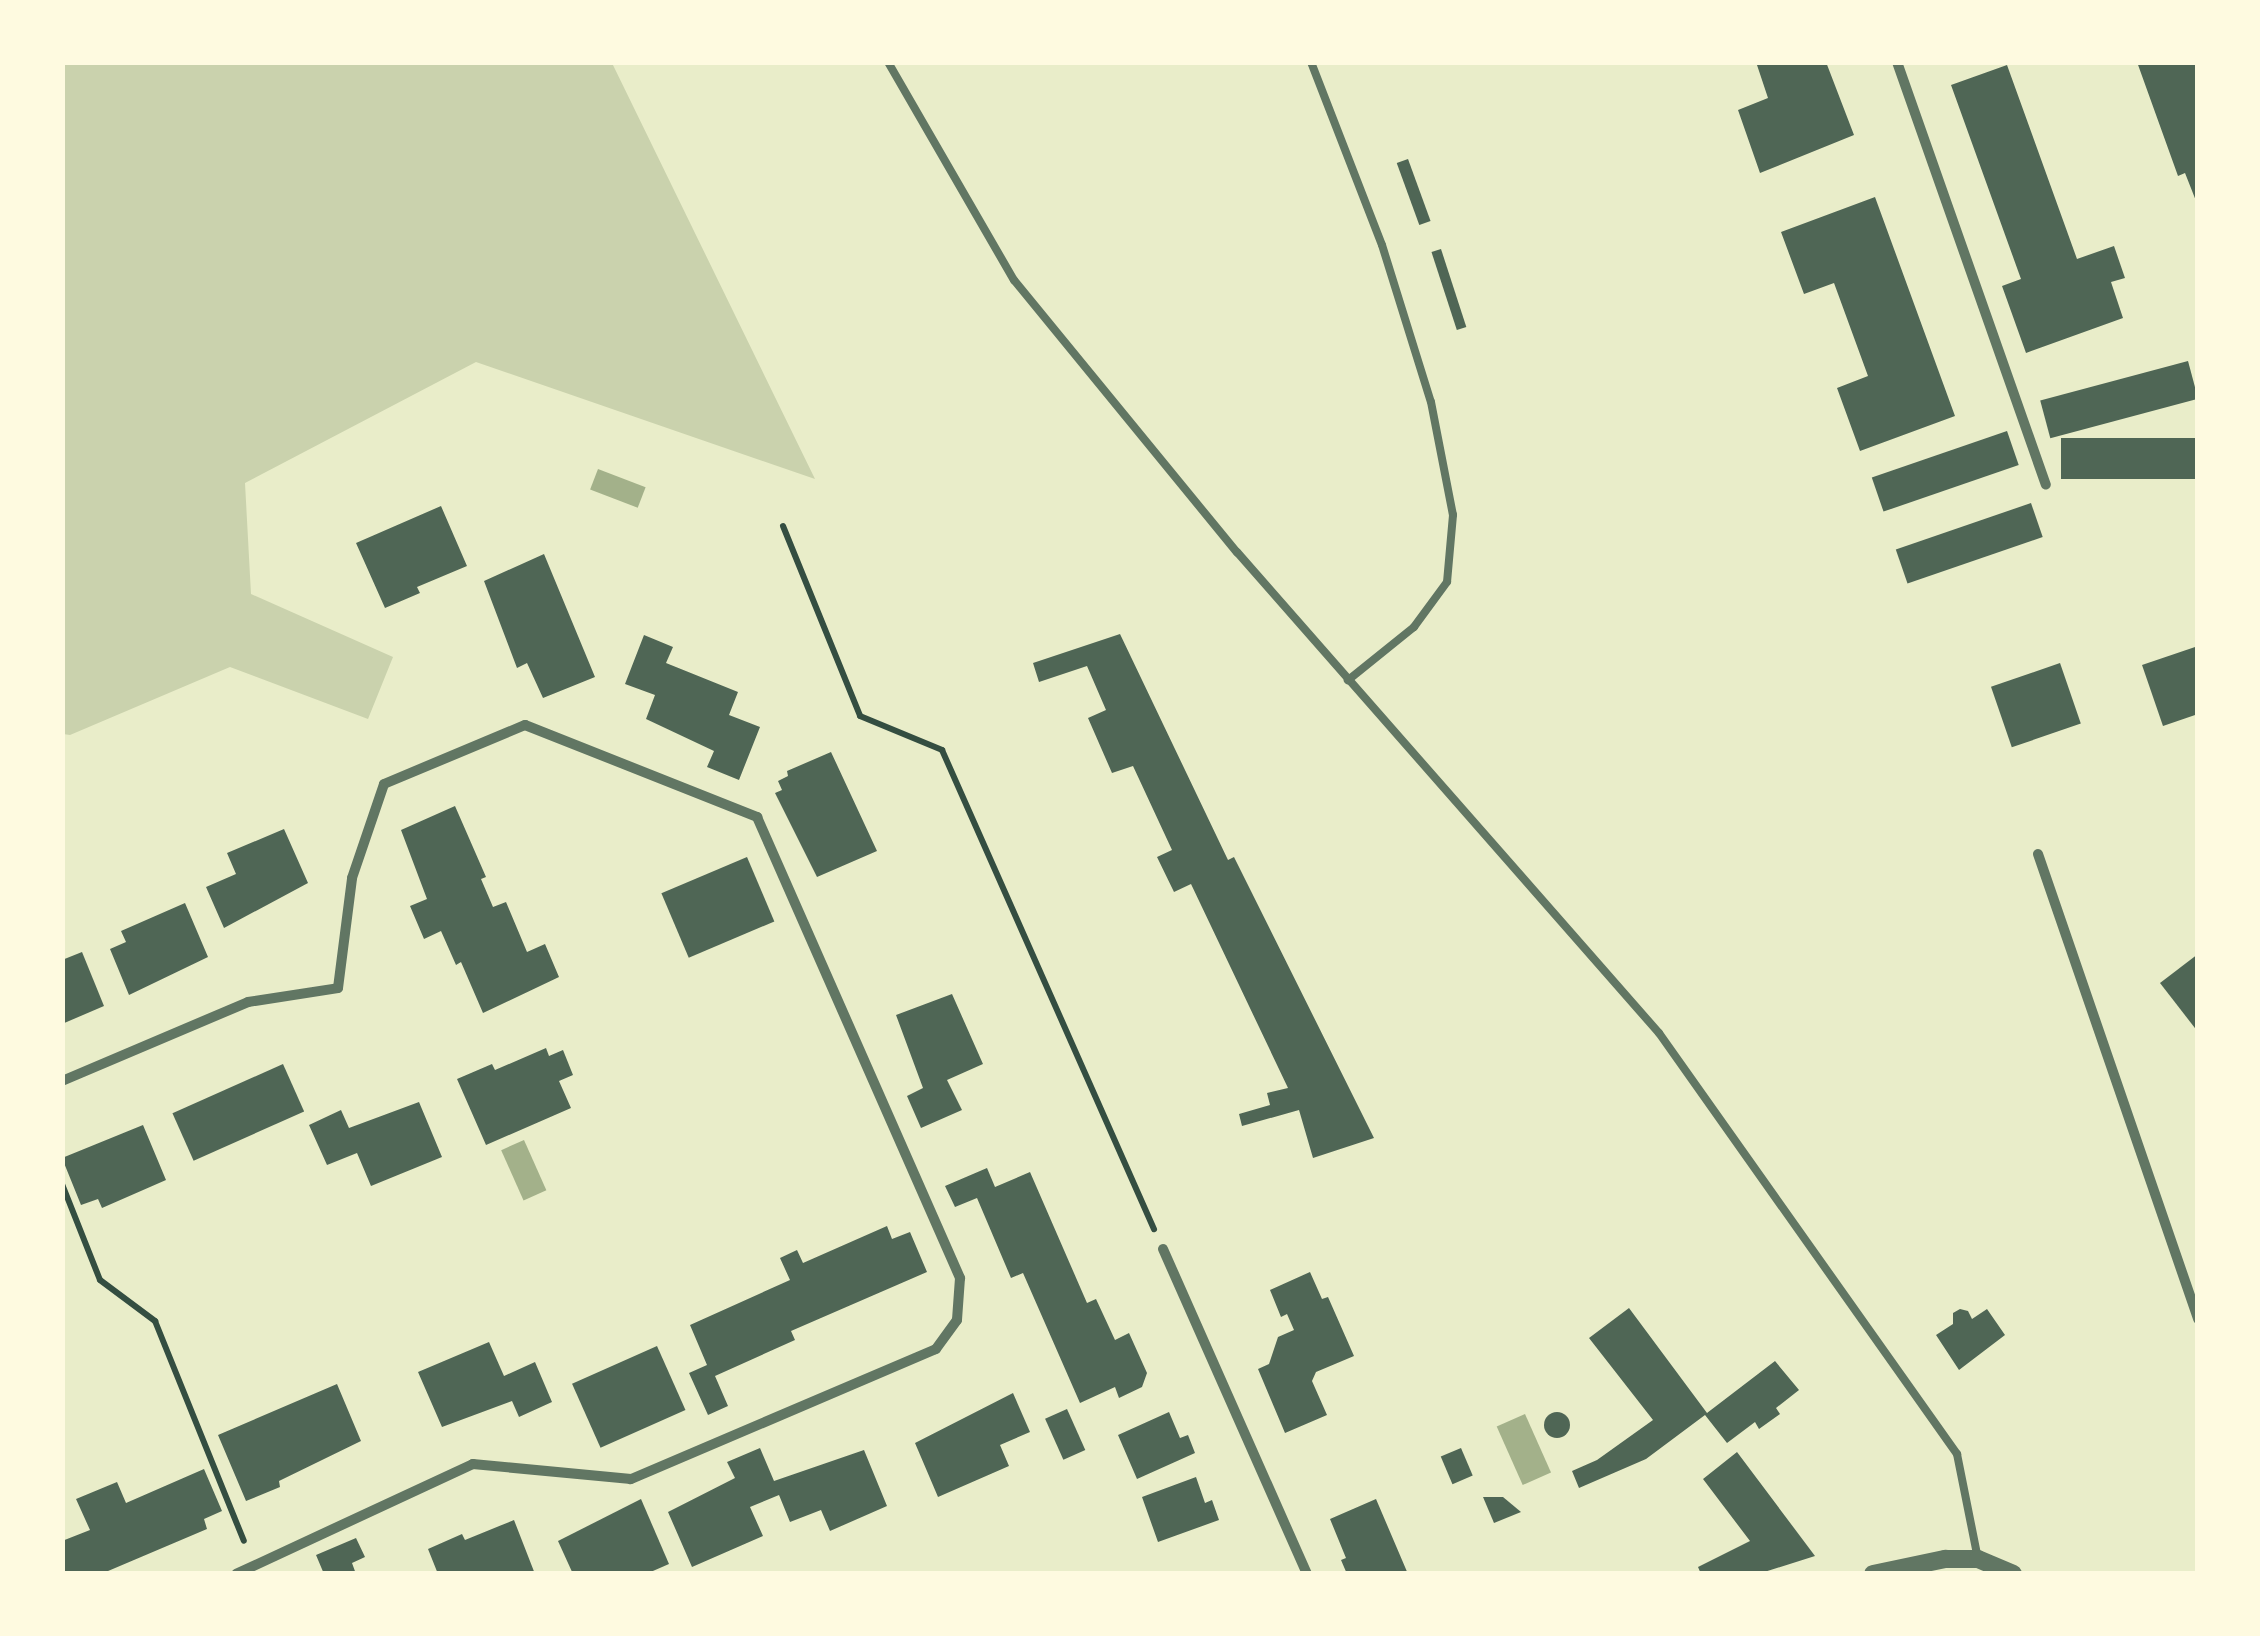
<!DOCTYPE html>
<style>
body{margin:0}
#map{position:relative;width:2260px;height:1636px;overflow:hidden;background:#e9edc9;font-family:"DM Sans",sans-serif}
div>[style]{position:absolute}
.green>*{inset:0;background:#cad2ad}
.water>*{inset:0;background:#a3b18a;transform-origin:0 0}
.building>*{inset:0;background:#4f6655;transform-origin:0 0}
.round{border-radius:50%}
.path>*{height:6px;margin:-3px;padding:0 3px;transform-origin:3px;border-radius:3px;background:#344e41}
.service>*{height:8px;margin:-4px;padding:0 4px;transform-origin:4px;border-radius:4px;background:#617663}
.minor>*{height:10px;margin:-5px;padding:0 5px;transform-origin:5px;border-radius:5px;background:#617663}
.tertiary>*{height:18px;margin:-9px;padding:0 9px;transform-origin:9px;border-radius:9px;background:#617663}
span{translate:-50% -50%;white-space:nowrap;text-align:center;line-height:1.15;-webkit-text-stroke:10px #fefae0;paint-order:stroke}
.frame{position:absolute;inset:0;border:65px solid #fefae0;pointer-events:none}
</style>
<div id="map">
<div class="green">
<i style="clip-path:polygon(62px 63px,612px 63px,815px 479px,476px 362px,245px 483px,251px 594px,393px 657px,368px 719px,230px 667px,70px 735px,63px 734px)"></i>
</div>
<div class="water">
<i style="left:598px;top:469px;width:51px;height:22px;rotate:21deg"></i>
<i style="left:524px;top:1140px;width:55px;height:25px;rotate:66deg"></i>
<i style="left:1525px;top:1414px;width:64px;height:31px;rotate:66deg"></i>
</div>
<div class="building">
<i style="clip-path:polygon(1756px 62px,1826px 62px,1854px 135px,1760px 173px,1738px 110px,1768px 98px)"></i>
<i style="clip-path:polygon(2137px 62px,2198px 62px,2198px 206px,2185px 173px,2178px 176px)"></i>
<i style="clip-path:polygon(2007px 65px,2077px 259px,2114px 246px,2125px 278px,2111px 282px,2123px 318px,2026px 353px,2002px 286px,2021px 279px,1951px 85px)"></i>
<i style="left:1408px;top:159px;width:66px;height:12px;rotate:70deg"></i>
<i style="clip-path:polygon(1875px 197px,1955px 416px,1860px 451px,1837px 388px,1868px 376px,1834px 283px,1804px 294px,1781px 232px)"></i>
<i style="left:1441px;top:249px;width:82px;height:10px;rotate:72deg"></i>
<i style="left:2188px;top:361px;width:39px;height:153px;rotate:75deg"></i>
<i style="left:2007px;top:431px;width:36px;height:143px;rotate:71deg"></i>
<i style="left:2198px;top:438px;width:41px;height:137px;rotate:90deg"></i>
<i style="left:2031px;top:503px;width:36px;height:143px;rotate:71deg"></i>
<i style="clip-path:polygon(441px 506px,467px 566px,417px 587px,420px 593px,385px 608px,356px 543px)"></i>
<i style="clip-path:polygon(544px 554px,595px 677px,543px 698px,527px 663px,517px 668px,484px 581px)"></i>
<i style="clip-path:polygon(1120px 634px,1228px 860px,1234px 857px,1374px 1138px,1313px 1158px,1299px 1110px,1242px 1126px,1239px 1114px,1270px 1105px,1267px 1093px,1288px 1088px,1191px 884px,1174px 892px,1157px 857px,1172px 850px,1133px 766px,1112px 773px,1088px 718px,1106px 710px,1087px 666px,1039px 682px,1033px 663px)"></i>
<i style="clip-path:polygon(644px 635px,673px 647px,666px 663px,738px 692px,729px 715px,760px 727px,739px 780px,707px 767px,714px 751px,646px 719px,655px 695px,625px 684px)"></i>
<i style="clip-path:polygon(2198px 646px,2198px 714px,2163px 726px,2142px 665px)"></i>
<i style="left:2060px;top:663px;width:64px;height:73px;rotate:71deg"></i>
<i style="clip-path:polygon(831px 752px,877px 851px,817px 877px,775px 793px,782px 790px,778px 781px,788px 776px,787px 771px)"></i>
<i style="clip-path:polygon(455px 806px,486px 877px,481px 879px,493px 907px,506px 902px,527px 952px,545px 944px,559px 977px,483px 1013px,461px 962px,456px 965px,441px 931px,424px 939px,410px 906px,427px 899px,401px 830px)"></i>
<i style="clip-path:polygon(284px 829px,308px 883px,224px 928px,206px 887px,236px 874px,227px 853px)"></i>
<i style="left:747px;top:857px;width:70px;height:93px;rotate:67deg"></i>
<i style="clip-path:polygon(185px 903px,208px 957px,129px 995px,110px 949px,126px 942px,121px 931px)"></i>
<i style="clip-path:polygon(82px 952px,104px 1006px,62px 1024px,62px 960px)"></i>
<i style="clip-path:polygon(2198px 954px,2198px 1032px,2160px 983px)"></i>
<i style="clip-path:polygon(952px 994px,983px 1064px,947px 1080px,962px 1110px,921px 1128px,907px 1096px,923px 1088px,896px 1015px)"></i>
<i style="clip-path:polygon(546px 1048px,549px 1056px,563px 1050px,573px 1075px,559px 1081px,571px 1108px,486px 1145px,457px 1079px,492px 1064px,495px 1070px)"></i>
<i style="left:283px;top:1064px;width:52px;height:121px;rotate:66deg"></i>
<i style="clip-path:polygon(419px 1102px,442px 1157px,371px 1186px,357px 1153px,327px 1165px,309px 1125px,341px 1110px,349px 1128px)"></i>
<i style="clip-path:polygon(143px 1125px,166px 1180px,102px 1208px,98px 1199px,81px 1205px,62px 1158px)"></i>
<i style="clip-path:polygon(987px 1168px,995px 1187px,1030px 1172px,1087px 1303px,1096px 1299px,1115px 1340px,1129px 1333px,1147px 1373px,1142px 1387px,1119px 1398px,1115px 1387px,1080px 1403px,1023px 1273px,1011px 1278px,977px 1198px,955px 1207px,945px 1186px)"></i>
<i style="clip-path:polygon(887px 1226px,892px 1239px,910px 1232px,927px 1272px,791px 1331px,795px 1340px,715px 1376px,728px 1406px,708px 1415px,689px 1373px,707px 1365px,690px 1325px,790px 1280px,780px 1258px,797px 1250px,803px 1263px)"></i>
<i style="clip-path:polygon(1310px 1272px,1322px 1299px,1328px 1297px,1354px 1356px,1316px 1372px,1312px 1381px,1327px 1415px,1285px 1433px,1258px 1369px,1269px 1364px,1278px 1337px,1294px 1330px,1287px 1314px,1281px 1317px,1270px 1290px)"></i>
<i style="clip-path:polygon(1629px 1308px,1707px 1413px,1775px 1361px,1799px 1390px,1776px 1408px,1780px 1414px,1759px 1429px,1755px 1422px,1727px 1443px,1705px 1415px,1646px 1459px,1579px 1488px,1572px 1471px,1597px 1460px,1653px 1420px,1589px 1338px)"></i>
<i style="clip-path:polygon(1960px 1309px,1968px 1311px,1972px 1319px,1987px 1309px,2005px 1335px,1959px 1370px,1936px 1335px,1953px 1324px,1953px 1313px)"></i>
<i style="clip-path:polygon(489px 1342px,504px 1376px,535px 1362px,552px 1402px,519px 1417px,512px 1401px,442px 1427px,418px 1372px)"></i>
<i style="left:657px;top:1346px;width:70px;height:93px;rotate:66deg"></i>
<i style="clip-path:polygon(337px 1384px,361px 1441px,279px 1481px,280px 1487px,246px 1501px,218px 1435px)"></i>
<i style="clip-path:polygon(1013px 1393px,1030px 1432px,1000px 1445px,1009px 1466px,938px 1497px,915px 1443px)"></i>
<i style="left:1067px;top:1409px;width:45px;height:24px;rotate:66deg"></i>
<i style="clip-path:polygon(1169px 1412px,1180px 1438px,1188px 1435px,1195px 1453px,1137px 1479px,1118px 1435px)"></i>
<i class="round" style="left:1544px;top:1412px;width:26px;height:26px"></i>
<i style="clip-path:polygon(760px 1448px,774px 1481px,864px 1450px,887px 1506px,830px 1531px,821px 1510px,790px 1522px,779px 1495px,750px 1507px,763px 1536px,692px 1567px,668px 1512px,735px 1478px,727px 1462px)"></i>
<i style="left:1461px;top:1448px;width:30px;height:22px;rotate:67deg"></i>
<i style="clip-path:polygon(1737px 1452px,1815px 1556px,1758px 1574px,1701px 1574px,1698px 1567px,1750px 1541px,1703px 1479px)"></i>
<i style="clip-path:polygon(204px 1469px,222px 1511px,204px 1519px,207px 1529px,101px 1574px,62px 1574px,62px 1541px,90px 1530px,76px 1499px,117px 1482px,126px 1503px)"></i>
<i style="clip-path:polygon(1196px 1477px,1205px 1503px,1212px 1500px,1219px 1520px,1158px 1542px,1142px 1497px)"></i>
<i style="clip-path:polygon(1483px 1497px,1503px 1497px,1521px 1512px,1494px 1523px)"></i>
<i style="clip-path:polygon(641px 1499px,669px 1564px,646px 1574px,573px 1574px,558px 1541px)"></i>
<i style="clip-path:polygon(1376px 1499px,1408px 1574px,1347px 1574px,1341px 1560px,1346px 1558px,1330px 1519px)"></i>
<i style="clip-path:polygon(514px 1520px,535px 1574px,438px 1574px,428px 1549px,462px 1534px,465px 1540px)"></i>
<i style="clip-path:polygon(356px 1538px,365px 1557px,352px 1563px,356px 1574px,324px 1574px,316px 1555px)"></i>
</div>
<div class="path">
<i style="left:783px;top:526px;width:205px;rotate:67.9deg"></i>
<i style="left:860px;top:716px;width:89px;rotate:22.5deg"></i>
<i style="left:942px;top:750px;width:524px;rotate:66.13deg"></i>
<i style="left:62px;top:1184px;width:103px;rotate:68.4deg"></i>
<i style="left:100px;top:1280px;width:69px;rotate:36.7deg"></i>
<i style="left:155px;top:1321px;width:237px;rotate:68deg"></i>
</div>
<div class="service">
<i style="left:888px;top:62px;width:252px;rotate:60deg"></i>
<i style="left:1014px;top:280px;width:352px;rotate:50.7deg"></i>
<i style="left:1237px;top:552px;width:640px;rotate:48.74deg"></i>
<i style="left:1659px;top:1033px;width:516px;rotate:54.71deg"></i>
<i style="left:1957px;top:1454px;width:107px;rotate:78.7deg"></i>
<i style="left:1311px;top:62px;width:196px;rotate:68.8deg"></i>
<i style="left:1382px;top:245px;width:164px;rotate:72.7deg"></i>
<i style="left:1431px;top:402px;width:115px;rotate:79deg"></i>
<i style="left:1453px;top:515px;width:67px;rotate:95.1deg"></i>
<i style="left:1447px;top:582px;width:56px;rotate:126.3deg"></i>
<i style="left:1414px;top:627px;width:85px;rotate:141.2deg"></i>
</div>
<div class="minor">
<i style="left:1897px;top:62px;width:448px;rotate:70.6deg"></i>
<i style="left:2038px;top:854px;width:492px;rotate:71deg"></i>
<i style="left:62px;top:1081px;width:202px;rotate:-23deg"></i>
<i style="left:248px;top:1002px;width:91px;rotate:-8.8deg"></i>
<i style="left:338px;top:988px;width:111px;rotate:-82.7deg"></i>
<i style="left:352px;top:878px;width:99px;rotate:-71.2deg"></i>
<i style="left:384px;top:784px;width:153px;rotate:-22.7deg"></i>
<i style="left:525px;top:725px;width:250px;rotate:21.6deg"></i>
<i style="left:757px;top:817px;width:504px;rotate:66.23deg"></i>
<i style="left:960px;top:1278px;width:42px;rotate:94.1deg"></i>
<i style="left:957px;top:1320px;width:36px;rotate:126deg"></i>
<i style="left:936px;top:1349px;width:332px;rotate:156.9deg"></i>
<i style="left:631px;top:1479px;width:159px;rotate:-174.6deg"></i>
<i style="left:473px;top:1464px;width:261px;rotate:155.1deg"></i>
<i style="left:1163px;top:1249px;width:355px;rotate:66.1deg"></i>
</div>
<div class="tertiary">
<i style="left:1873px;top:1574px;width:74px;rotate:-11.8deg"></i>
<i style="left:1945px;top:1559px;width:33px"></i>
<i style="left:1978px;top:1559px;width:38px;rotate:23deg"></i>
</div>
<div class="frame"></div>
</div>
